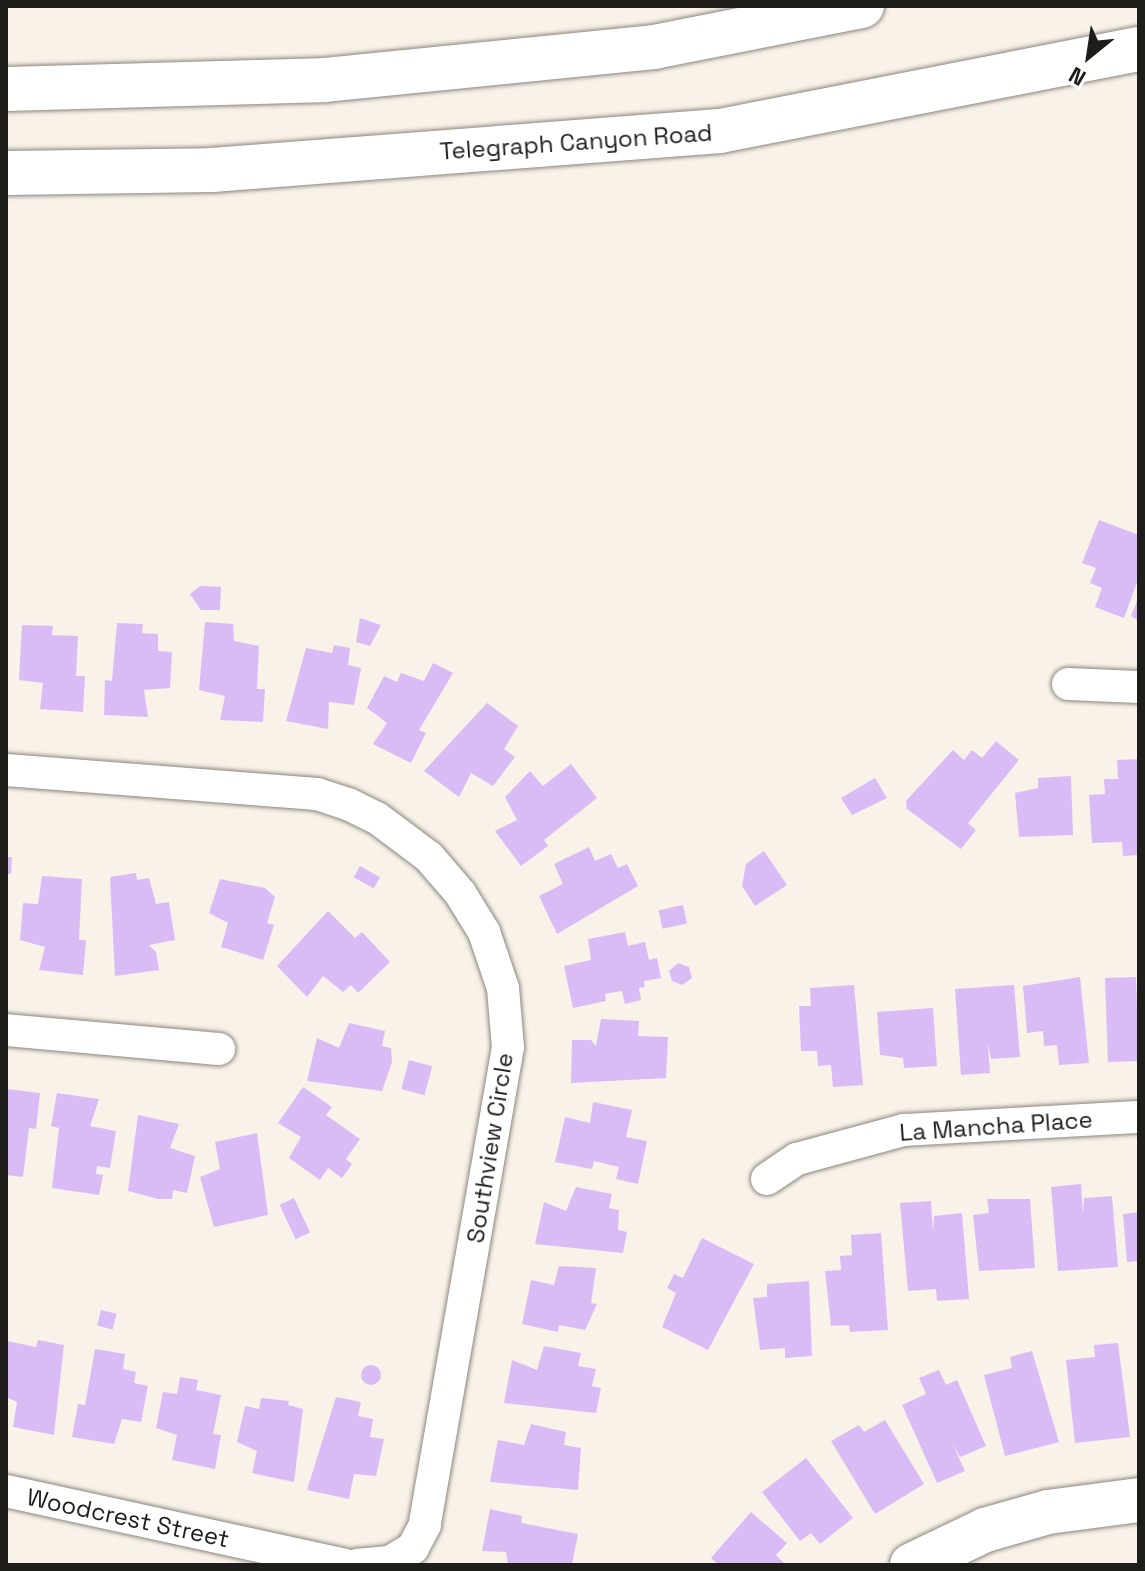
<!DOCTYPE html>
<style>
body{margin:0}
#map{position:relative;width:1145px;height:1571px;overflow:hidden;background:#f8f2e9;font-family:"Space Grotesk",sans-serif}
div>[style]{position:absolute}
.building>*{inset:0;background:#d9bcf6;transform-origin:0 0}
.round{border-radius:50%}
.roads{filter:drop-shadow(0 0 2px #8c867f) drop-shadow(0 0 2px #8c867f)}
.street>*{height:32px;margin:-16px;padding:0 16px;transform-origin:16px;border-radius:16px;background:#fff}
.secondary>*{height:44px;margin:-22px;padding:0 22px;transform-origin:22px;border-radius:22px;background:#fff}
.primary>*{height:44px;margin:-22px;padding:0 22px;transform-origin:22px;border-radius:22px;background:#fff}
span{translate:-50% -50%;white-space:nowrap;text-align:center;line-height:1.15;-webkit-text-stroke:6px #fff;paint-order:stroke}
.street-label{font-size:24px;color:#1f1d1a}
.frame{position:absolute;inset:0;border:8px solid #1f1d1a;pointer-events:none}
.north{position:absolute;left:1049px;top:16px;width:80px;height:80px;-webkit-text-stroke:6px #fff;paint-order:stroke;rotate:210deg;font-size:22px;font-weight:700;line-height:32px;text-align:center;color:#1f1d1a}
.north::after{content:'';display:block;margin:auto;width:28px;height:36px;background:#1f1d1a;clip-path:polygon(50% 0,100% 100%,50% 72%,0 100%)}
</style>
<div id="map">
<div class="building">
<i style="clip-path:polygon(1099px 520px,1139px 535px,1139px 577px,1124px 618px,1095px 607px,1102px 588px,1090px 583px,1096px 568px,1082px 563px)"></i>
<i style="clip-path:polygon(200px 586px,221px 587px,220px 610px,201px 610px,190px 594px)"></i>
<i style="clip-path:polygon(1139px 596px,1139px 621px,1131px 616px)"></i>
<i style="clip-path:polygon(360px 618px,381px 625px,370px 646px,356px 642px)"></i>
<i style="clip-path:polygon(205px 622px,233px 624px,234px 641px,259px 646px,257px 689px,265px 689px,263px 722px,220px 720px,225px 696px,199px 690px)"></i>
<i style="clip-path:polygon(117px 623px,143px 624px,142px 633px,158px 634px,158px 651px,172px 652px,170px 688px,144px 690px,148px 717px,104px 715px,105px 680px,112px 681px)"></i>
<i style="clip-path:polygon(22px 625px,53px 626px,52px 635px,78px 636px,76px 676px,85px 676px,83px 712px,40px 709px,43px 683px,19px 680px)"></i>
<i style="clip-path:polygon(334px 645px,350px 648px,348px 665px,361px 668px,354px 705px,329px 702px,328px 729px,286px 721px,306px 648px,332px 653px)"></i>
<i style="clip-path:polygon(433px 663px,453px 673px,419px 730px,426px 733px,411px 763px,373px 744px,387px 723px,367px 708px,384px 676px,397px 682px,401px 673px,424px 681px)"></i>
<i style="clip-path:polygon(487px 703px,518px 726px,504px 749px,515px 757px,493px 786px,471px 773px,459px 797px,424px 771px)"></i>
<i style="clip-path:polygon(996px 741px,1019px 760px,968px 823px,976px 830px,961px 849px,907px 809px,906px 801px,953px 750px,964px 760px,972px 750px,982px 758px)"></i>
<i style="clip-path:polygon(1139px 759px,1139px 855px,1123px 856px,1122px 842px,1092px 843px,1089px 795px,1105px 794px,1104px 779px,1118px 779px,1117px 760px)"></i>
<i style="clip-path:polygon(571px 764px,597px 798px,544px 840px,548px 846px,521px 866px,495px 831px,517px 820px,505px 797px,530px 771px,543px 786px)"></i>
<i style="clip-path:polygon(1071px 776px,1073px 835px,1019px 837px,1015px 793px,1038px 788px,1038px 778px)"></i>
<i style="clip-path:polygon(875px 778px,887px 798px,852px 815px,841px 798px)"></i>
<i style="clip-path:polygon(589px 847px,595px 861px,611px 854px,618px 868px,627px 864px,638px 886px,557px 934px,539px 896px,563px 884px,554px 864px)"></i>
<i style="clip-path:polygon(764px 851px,787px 885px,755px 906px,742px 886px,746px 864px)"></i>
<i style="clip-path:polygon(6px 857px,12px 857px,11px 874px,6px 874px)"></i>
<i style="left:360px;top:866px;width:23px;height:13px;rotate:29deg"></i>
<i style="clip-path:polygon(136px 873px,137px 880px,149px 878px,156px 904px,169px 902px,175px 940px,149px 945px,156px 952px,159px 970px,115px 976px,110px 877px)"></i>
<i style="clip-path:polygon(42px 876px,82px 879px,79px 940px,86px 940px,83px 975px,39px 970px,45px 947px,20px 940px,23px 903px,38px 904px)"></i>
<i style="clip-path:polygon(220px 879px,265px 888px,275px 897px,267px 923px,274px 925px,263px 960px,221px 947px,228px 923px,209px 913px)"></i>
<i style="left:683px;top:905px;width:19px;height:25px;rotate:78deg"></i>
<i style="clip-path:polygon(328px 911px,355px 938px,362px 932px,390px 962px,358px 993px,351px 985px,343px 992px,323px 976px,307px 997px,277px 966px)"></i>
<i style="clip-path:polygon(625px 932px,628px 946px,645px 942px,649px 960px,657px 958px,661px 978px,644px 981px,645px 987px,639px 988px,641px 1000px,625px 1004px,622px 991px,605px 994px,606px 1001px,573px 1008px,564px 966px,591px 960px,588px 939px)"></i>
<i style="clip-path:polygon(678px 963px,689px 967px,692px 978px,682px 985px,672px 981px,669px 971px)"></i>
<i style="clip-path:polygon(1080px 977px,1089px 1063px,1059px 1065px,1057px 1045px,1044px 1046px,1043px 1031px,1027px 1033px,1023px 986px)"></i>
<i style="left:1136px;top:977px;width:84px;height:31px;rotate:88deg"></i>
<i style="clip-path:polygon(854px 985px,863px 1085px,833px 1087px,831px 1065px,818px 1066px,817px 1051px,801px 1051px,799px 1006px,811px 1006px,810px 988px)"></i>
<i style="clip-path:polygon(1014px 985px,1020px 1057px,991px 1059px,988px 1043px,990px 1073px,961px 1075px,955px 989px)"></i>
<i style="clip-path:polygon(933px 1008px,937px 1066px,904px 1068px,903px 1058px,880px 1055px,877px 1012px)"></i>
<i style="clip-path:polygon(601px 1019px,639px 1021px,638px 1036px,668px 1037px,666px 1078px,571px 1083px,572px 1040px,591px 1040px,596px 1046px)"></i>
<i style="clip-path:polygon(349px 1023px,385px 1031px,382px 1046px,391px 1048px,392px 1062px,382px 1091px,307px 1081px,317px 1038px,339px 1048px)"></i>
<i style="left:409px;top:1060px;width:24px;height:30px;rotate:15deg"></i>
<i style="clip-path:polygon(303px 1087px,332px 1107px,326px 1115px,360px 1139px,346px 1159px,352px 1164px,342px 1178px,328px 1168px,320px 1180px,289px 1158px,301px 1137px,278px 1123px)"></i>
<i style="clip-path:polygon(6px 1089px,40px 1093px,36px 1129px,29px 1128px,23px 1177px,6px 1175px)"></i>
<i style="clip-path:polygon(57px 1093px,99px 1099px,90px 1126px,116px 1131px,110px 1168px,97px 1166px,96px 1174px,103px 1175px,99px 1195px,52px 1188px,59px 1128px,51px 1126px)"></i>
<i style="clip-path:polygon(593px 1102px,632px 1110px,626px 1137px,647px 1141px,638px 1184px,616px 1179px,619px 1167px,594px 1161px,592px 1169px,555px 1162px,565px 1117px,590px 1123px)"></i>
<i style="clip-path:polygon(138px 1115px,179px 1124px,170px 1148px,195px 1156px,187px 1193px,173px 1190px,172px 1199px,158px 1199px,128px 1191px)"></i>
<i style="clip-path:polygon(257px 1133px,268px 1215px,214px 1227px,200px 1177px,220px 1169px,215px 1142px)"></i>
<i style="clip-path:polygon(1081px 1184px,1083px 1215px,1084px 1198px,1112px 1196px,1118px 1267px,1058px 1271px,1051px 1187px)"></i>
<i style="clip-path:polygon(576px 1187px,612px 1194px,609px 1208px,619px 1210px,618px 1230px,627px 1232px,623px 1253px,535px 1244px,544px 1202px,566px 1211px)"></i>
<i style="left:294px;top:1198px;width:38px;height:16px;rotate:65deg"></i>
<i style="clip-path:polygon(987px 1199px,1030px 1199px,1035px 1268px,979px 1271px,973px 1215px,989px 1213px)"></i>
<i style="clip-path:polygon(931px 1201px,933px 1232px,934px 1216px,962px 1213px,969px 1299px,937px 1301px,936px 1289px,908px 1291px,900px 1203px)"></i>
<i style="clip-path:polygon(1139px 1212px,1139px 1261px,1127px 1262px,1123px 1214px)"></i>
<i style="clip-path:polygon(881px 1233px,888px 1330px,850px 1332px,849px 1325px,831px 1326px,825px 1271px,841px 1270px,840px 1256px,852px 1255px,851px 1235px)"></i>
<i style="clip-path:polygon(702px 1238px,754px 1264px,708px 1350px,662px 1327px,676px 1293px,667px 1288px,674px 1274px,683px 1278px)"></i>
<i style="clip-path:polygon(559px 1266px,596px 1268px,591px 1303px,597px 1304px,585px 1330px,559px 1325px,558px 1332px,522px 1324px,531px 1280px,554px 1285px)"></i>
<i style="clip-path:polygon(809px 1281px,812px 1356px,785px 1358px,785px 1348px,760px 1350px,753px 1298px,767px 1297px,767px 1284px)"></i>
<i style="left:101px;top:1310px;width:16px;height:16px;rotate:14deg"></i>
<i style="clip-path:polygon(38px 1340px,64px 1345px,54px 1435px,13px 1427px,17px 1402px,6px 1397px,7px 1341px,36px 1347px)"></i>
<i style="clip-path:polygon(1118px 1343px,1130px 1437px,1075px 1443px,1066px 1360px,1095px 1357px,1094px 1345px)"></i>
<i style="clip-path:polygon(544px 1346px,581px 1353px,578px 1366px,596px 1369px,592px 1386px,601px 1388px,596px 1413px,504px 1403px,512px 1360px,537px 1370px)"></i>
<i style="clip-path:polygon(95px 1349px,125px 1354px,123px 1369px,136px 1372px,134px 1383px,148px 1386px,141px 1422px,122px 1419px,114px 1444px,72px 1437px,78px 1404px,85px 1405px)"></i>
<i style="clip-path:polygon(1032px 1351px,1059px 1442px,1005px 1456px,984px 1375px,1012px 1368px,1010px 1357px)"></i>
<i class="round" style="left:361px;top:1365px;width:20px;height:20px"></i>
<i style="clip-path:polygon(939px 1370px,946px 1385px,957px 1380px,986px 1446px,960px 1457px,952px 1443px,965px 1471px,937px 1483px,902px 1405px,926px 1394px,919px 1378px)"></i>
<i style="clip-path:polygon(180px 1377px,198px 1380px,196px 1390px,221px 1395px,213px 1434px,221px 1435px,215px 1469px,172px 1460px,177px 1435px,156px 1428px,163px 1392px,177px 1394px)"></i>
<i style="clip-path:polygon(336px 1397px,361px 1402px,358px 1416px,373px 1419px,370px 1437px,384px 1439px,376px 1476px,354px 1474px,349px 1499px,307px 1490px)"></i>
<i style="clip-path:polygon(261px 1398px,289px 1401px,288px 1405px,303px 1409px,294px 1482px,252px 1473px,257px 1451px,237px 1442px,245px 1406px,259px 1409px)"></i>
<i style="clip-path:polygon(885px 1420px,924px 1484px,875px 1514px,831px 1441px,859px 1425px,864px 1432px)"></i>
<i style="clip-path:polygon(531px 1424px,566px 1432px,564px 1445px,581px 1448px,578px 1490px,490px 1482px,498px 1440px,524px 1445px)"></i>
<i style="clip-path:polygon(806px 1458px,853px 1518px,820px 1544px,811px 1533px,800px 1541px,762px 1492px)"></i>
<i style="clip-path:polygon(490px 1509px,522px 1516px,521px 1523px,578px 1534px,572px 1564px,508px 1565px,506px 1552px,482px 1551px)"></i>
<i style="clip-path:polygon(751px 1512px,787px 1543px,776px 1555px,786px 1565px,719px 1565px,711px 1558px)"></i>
</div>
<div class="roads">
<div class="street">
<i style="left:1068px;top:684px;width:71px;rotate:2.4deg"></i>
<i style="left:6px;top:770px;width:312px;rotate:4.4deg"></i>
<i style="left:317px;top:794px;width:33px;rotate:18deg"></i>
<i style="left:348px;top:804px;width:32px;rotate:26deg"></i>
<i style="left:377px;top:818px;width:65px;rotate:36.9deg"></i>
<i style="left:429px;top:857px;width:48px;rotate:49.3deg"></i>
<i style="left:460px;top:893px;width:46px;rotate:58.4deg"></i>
<i style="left:484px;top:932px;width:59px;rotate:71.3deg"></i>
<i style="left:503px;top:988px;width:59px;rotate:85.2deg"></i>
<i style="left:508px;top:1047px;width:485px;rotate:99.9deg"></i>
<i style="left:425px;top:1525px;width:26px;rotate:118deg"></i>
<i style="left:413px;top:1548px;width:27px;rotate:149deg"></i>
<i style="left:390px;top:1562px;width:32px;rotate:175deg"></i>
<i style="left:6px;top:1030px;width:214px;rotate:5.1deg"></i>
<i style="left:767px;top:1179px;width:36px;rotate:-34deg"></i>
<i style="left:797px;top:1159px;width:111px;rotate:-15.2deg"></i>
<i style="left:904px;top:1130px;width:235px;rotate:-3.2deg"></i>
<i style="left:6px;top:1491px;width:346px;rotate:12.3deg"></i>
</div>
<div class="secondary">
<i style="left:912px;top:1565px;width:81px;rotate:-25.6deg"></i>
<i style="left:985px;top:1530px;width:66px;rotate:-15.9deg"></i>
<i style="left:1048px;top:1512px;width:92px;rotate:-7.5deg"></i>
</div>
<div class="primary">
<i style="left:6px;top:89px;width:319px;rotate:-1.6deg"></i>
<i style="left:325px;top:80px;width:331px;rotate:-5.7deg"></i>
<i style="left:654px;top:47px;width:212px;rotate:-11.2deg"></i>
<i style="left:6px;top:173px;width:206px;rotate:-0.8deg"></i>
<i style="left:212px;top:170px;width:509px;rotate:-4.39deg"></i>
<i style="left:720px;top:131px;width:427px;rotate:-11.1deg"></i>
</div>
</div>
<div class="street-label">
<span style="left:576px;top:142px;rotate:-4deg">Telegraph Canyon Road</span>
<span style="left:996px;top:1126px;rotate:-4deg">La Mancha Place</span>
<span style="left:490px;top:1148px;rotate:-81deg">Southview Circle</span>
<span style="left:128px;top:1518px;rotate:12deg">Woodcrest Street</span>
</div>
<div class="frame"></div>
<div class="north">N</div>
</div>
